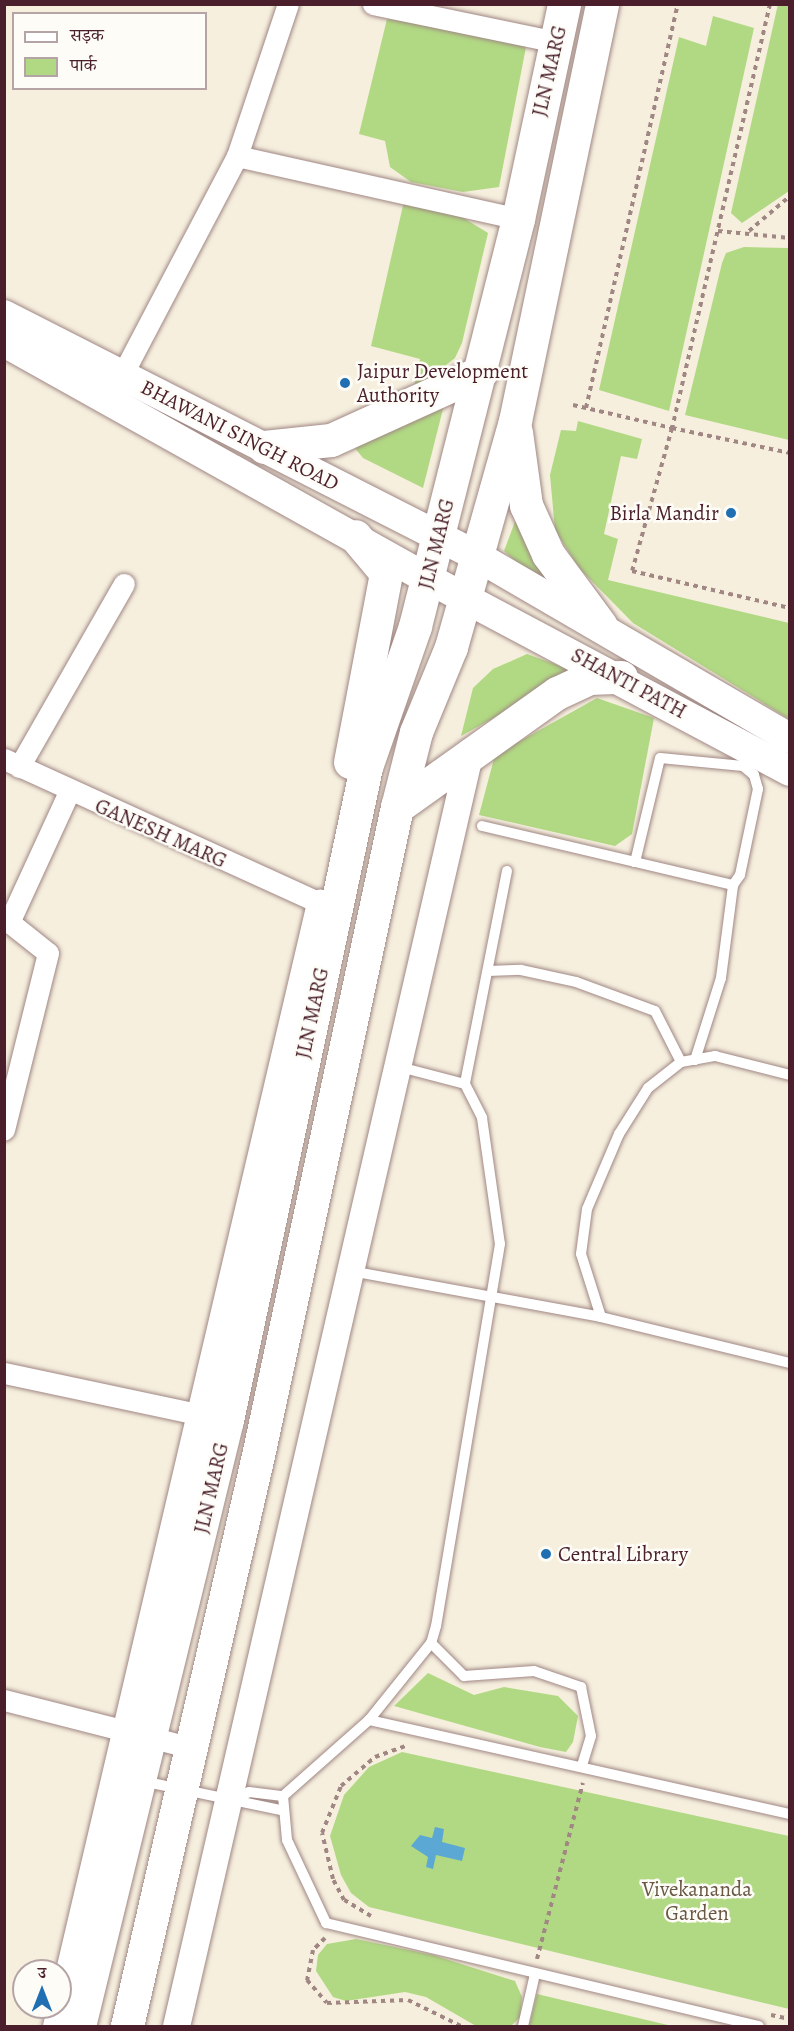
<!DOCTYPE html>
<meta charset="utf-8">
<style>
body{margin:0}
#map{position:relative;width:794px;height:2031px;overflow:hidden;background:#f6efde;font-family:Alegreya,"Noto Serif Devanagari",serif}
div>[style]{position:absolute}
.green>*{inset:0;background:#b1d983}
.water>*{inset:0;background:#5ba8d4}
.path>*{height:4px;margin-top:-2px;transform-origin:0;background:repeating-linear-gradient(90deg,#a08784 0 4.5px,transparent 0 9px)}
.roads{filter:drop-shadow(0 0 2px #a08784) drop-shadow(0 0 2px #a08784)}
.service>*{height:10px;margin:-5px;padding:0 5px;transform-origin:5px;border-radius:5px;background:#fff}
.minor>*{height:21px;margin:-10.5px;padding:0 10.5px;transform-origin:10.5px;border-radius:10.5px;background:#fff}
.tertiary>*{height:27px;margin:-13.5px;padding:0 13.5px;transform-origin:13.5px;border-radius:13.5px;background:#fff}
.secondary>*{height:30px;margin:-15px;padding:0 15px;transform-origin:15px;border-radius:15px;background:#fff}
.primary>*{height:33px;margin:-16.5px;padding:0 16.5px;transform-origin:16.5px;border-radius:16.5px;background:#fff}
.dots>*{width:16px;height:16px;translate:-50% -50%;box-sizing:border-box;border:3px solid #fdfcf7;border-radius:50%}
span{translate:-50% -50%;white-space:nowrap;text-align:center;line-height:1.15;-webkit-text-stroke:5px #fdfcf7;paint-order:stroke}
.street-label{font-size:21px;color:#4a1f2b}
.poi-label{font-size:21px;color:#4a1f2b}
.left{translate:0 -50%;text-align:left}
.right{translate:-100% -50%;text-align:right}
.park-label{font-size:21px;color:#695745}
.frame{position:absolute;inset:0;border:6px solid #4a1f2b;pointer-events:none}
.legend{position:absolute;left:12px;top:12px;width:195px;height:78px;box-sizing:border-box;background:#fdfcf7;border:2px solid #b5a4a5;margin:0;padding:8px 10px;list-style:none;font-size:18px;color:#4a1f2b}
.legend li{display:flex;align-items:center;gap:12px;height:30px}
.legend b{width:30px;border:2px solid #b5a4a5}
.north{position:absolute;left:12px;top:1959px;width:60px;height:60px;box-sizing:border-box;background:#fdfcf7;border:2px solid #b5a4a5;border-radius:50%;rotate:0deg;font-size:16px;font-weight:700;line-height:24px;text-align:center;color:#4a1f2b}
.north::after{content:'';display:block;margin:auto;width:21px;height:27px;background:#1f6fb2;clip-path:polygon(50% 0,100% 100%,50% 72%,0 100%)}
</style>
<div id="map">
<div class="green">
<i style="clip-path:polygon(778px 4px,789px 5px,789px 191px,742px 223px,731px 213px)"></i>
<i style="clip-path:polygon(713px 16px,754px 28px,669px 411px,599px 390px,679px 37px,706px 46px)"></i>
<i style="clip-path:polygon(387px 19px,520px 40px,526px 47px,499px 187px,463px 192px,411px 182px,390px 167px,385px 141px,359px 134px)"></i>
<i style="clip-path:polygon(404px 201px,462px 217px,488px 233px,462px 343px,455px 358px,413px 391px,420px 359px,371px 346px)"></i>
<i style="clip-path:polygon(744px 247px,789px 248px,789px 440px,685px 415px,722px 263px,726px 253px)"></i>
<i style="clip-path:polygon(445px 401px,423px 488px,363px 458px,354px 447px)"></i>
<i style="clip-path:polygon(578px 421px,642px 439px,637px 459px,621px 456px,604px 534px,618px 539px,608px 580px,789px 623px,789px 719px,633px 623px,579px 568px,555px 530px,550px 475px,561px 430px,576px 431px)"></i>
<i style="clip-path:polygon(519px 511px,559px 599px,504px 551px)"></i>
<i style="clip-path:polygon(527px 654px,577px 672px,461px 736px,473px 688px,493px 669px)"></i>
<i style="clip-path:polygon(597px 698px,654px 718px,632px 834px,615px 846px,479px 815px,495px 755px)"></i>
<i style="clip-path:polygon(428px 1673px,474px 1695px,504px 1687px,558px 1696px,578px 1716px,573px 1742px,566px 1752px,540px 1747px,394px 1706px)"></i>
<i style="clip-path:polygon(402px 1752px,789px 1836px,789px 2009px,369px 1907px,351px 1893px,341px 1875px,330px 1836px,344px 1795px,369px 1767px)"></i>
<i style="clip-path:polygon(356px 1939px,433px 1955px,515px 1981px,522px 1997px,520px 2017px,511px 2026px,476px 2026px,426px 1997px,405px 1992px,346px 2001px,333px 1997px,316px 1971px,318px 1955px,327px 1944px)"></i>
<i style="clip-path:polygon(537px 1994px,672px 2026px,529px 2026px)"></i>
</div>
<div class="water">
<i style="clip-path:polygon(435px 1827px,444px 1829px,442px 1842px,465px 1848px,462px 1861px,436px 1855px,433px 1869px,426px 1867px,428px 1857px,411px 1846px,420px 1835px,432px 1838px)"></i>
</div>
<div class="path">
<i style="left:770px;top:4px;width:435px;rotate:103deg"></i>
<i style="left:672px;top:428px;width:121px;rotate:12deg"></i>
<i style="left:718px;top:231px;width:72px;rotate:5.6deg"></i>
<i style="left:749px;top:231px;width:54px;rotate:-40.5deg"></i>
<i style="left:573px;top:405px;width:102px;rotate:13.1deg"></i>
<i style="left:672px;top:428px;width:148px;rotate:105.6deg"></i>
<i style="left:632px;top:571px;width:162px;rotate:13.2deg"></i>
<i style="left:586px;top:408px;width:414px;rotate:-77.2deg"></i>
<i style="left:371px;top:1916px;width:31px;rotate:-149deg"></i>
<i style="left:344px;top:1900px;width:24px;rotate:-118deg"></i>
<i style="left:333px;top:1879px;width:47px;rotate:-103.4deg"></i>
<i style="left:322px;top:1833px;width:51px;rotate:-68deg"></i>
<i style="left:341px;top:1786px;width:45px;rotate:-40.5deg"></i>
<i style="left:375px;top:1757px;width:32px;rotate:-20deg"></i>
<i style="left:325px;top:1938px;width:17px;rotate:135deg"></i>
<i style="left:313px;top:1950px;width:31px;rotate:101deg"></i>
<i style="left:307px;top:1980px;width:30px;rotate:49deg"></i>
<i style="left:327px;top:2003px;width:81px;rotate:-2.1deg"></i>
<i style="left:408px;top:2000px;width:59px;rotate:26.1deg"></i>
<i style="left:537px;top:1959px;width:182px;rotate:-75.4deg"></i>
<i style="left:771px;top:2015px;width:19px;rotate:12deg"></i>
</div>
<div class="roads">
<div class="service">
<i style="left:482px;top:826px;width:157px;rotate:13.2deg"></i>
<i style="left:635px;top:862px;width:101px;rotate:13.2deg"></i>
<i style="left:733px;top:885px;width:12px;rotate:-55deg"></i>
<i style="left:740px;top:875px;width:88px;rotate:-78.2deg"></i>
<i style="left:758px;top:789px;width:15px;rotate:-106deg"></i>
<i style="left:754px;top:775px;width:14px;rotate:-141deg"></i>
<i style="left:743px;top:766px;width:83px;rotate:-174.5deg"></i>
<i style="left:660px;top:758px;width:107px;rotate:103.5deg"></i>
<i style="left:507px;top:871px;width:217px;rotate:101.2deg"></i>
<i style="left:465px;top:1084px;width:38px;rotate:63deg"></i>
<i style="left:482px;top:1118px;width:127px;rotate:81.9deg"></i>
<i style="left:500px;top:1244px;width:387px;rotate:99.5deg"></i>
<i style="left:436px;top:1626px;width:18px;rotate:106deg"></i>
<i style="left:431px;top:1643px;width:99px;rotate:128.8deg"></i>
<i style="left:369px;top:1720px;width:115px;rotate:138.5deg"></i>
<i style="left:283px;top:1796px;width:44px;rotate:84.8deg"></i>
<i style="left:287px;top:1840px;width:92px;rotate:64.8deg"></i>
<i style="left:326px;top:1923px;width:445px;rotate:13.4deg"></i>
<i style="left:488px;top:971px;width:33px;rotate:-2deg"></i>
<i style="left:521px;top:970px;width:56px;rotate:12.3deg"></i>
<i style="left:576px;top:982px;width:84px;rotate:20.2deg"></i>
<i style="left:655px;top:1011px;width:57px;rotate:63deg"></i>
<i style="left:695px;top:1060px;width:86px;rotate:-72.4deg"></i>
<i style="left:721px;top:978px;width:94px;rotate:-82.6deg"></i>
<i style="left:400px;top:1067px;width:67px;rotate:14.7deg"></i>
<i style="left:351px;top:1271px;width:254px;rotate:10.4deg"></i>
<i style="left:601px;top:1317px;width:195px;rotate:13.7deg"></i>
<i style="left:601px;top:1317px;width:66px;rotate:-107.6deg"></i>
<i style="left:581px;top:1254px;width:45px;rotate:-82.4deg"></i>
<i style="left:587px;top:1209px;width:82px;rotate:-66.9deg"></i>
<i style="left:619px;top:1134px;width:54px;rotate:-57.8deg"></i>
<i style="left:648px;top:1088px;width:42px;rotate:-38.2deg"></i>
<i style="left:681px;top:1062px;width:35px;rotate:-10deg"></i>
<i style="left:715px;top:1056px;width:77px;rotate:14.2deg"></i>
<i style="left:431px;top:1643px;width:47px;rotate:45deg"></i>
<i style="left:464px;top:1676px;width:70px;rotate:-4.1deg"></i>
<i style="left:534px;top:1671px;width:50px;rotate:18.8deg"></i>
<i style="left:581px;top:1687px;width:50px;rotate:78.5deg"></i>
<i style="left:591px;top:1736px;width:30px;rotate:107deg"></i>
<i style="left:369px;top:1720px;width:431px;rotate:12.6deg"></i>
<i style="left:142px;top:1781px;width:142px;rotate:11.8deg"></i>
<i style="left:240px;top:1797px;width:10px;rotate:-29deg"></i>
<i style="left:249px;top:1792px;width:34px;rotate:7deg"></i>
<i style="left:523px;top:2026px;width:53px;rotate:-77deg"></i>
</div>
<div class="minor">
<i style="left:373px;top:4px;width:187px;rotate:11.7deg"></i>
<i style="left:237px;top:156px;width:160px;rotate:-71.5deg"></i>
<i style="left:122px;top:375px;width:247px;rotate:-62.3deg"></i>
<i style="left:237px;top:156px;width:288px;rotate:12.6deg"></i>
<i style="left:4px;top:759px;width:347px;rotate:24.5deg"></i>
<i style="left:19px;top:767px;width:211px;rotate:-60.2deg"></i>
<i style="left:4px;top:918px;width:56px;rotate:38.5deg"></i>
<i style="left:48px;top:953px;width:182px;rotate:104deg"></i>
<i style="left:11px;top:918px;width:139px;rotate:-65.3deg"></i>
<i style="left:4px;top:1373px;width:216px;rotate:12deg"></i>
<i style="left:4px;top:1700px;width:195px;rotate:14.3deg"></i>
</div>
<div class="tertiary">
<i style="left:56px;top:2026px;width:1154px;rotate:-76.77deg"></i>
<i style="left:176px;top:2026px;width:1308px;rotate:-77.02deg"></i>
</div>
<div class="secondary">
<i style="left:4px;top:315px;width:529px;rotate:27deg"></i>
<i style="left:475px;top:555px;width:364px;rotate:30.2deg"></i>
<i style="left:4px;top:342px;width:484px;rotate:29.2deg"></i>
<i style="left:427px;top:578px;width:411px;rotate:28deg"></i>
</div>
<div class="primary">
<i style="left:516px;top:432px;width:74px;rotate:82.2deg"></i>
<i style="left:526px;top:505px;width:54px;rotate:65.8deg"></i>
<i style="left:548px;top:554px;width:89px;rotate:53.6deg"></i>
<i style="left:264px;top:447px;width:67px;rotate:-6deg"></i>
<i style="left:331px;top:440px;width:165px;rotate:-24.4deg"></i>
<i style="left:350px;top:762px;width:192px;rotate:-79.2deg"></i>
<i style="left:386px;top:573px;width:48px;rotate:-130deg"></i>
<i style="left:397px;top:807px;width:196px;rotate:-35.5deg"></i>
<i style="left:557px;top:693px;width:35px;rotate:-25deg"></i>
<i style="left:589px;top:678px;width:32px;rotate:-2deg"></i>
<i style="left:79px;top:2026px;width:624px;rotate:-76.28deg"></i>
<i style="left:227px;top:1420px;width:668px;rotate:-77.98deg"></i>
<i style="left:366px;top:767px;width:149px;rotate:-70.8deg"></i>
<i style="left:415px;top:626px;width:420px;rotate:-75.8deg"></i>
<i style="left:518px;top:219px;width:220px;rotate:-77.9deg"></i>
<i style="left:127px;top:2026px;width:590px;rotate:-77.07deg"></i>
<i style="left:259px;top:1451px;width:659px;rotate:-77.91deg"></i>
<i style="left:397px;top:807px;width:77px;rotate:-75.8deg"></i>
<i style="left:416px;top:732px;width:92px;rotate:-67.6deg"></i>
<i style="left:451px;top:647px;width:235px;rotate:-74.2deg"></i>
<i style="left:515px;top:421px;width:426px;rotate:-78.2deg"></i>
</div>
</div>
<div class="dots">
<i style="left:345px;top:383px;background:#1f6fb2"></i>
<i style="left:731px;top:513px;background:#1f6fb2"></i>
<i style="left:546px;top:1554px;background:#1f6fb2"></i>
</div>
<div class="street-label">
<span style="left:549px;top:71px;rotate:-77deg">JLN MARG</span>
<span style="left:240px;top:435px;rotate:27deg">BHAWANI SINGH ROAD</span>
<span style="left:436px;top:544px;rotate:-76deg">JLN MARG</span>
<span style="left:629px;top:683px;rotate:28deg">SHANTI PATH</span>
<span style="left:161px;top:833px;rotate:24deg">GANESH MARG</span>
<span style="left:312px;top:1013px;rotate:-78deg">JLN MARG</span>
<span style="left:211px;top:1488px;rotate:-77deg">JLN MARG</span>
</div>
<div class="poi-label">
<span class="left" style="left:357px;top:383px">Jaipur Development<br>Authority</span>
<span class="right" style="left:719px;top:513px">Birla Mandir</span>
<span class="left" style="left:558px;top:1554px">Central Library</span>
</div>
<div class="park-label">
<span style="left:697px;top:1901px">Vivekananda<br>Garden</span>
</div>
<div class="frame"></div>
<ul class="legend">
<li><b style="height:8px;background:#fff"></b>सड़क</li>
<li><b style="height:16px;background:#b1d983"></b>पार्क</li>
</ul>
<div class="north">उ</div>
</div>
